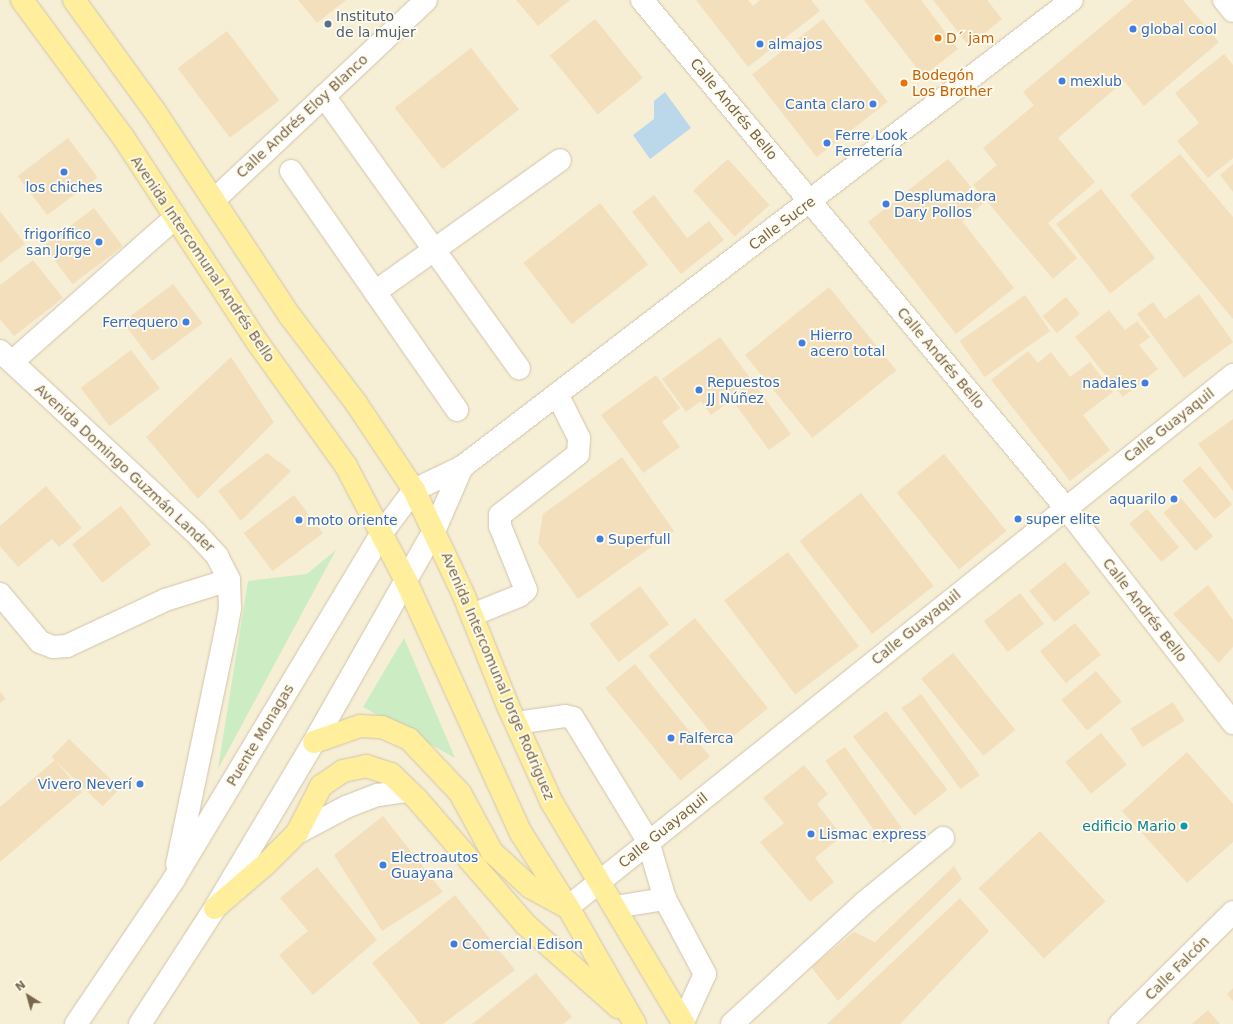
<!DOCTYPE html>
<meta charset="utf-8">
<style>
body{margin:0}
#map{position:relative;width:1233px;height:1024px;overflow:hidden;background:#fdfae7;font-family:"DejaVu Sans",sans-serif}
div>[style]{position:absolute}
.residential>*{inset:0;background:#f6eed5;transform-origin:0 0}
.green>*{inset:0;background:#ccecc4}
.water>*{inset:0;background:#bad8e9}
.building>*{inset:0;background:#f4dfbd;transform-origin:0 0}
.roads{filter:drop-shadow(0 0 1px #d0c4ab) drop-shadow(0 0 1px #d0c4ab)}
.minor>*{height:22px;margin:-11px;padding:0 11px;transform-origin:11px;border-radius:11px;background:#fff}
.major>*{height:22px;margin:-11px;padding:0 11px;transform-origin:11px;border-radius:11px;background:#ffef9d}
.dots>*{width:11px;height:11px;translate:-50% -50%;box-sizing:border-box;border:2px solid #fffcee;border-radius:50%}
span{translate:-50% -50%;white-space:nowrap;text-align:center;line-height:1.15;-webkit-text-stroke:3.5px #fffcee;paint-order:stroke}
.service-label{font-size:14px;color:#4e5e75}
.left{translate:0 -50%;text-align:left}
.shop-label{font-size:14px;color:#366cbe}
.right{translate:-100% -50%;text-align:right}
.food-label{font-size:14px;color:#c56008}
.street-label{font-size:14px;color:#796549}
.culture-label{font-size:14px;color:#0d838f}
.north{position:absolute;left:8px;top:976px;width:40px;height:40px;-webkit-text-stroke:3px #fffcee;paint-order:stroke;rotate:323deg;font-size:11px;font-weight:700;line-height:16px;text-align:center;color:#796549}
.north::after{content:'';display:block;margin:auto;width:14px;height:18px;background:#796549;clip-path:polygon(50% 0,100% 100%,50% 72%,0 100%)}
</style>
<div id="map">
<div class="residential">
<i style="left:0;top:0;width:1233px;height:1024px"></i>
</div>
<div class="green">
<i style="clip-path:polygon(336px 550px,218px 769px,248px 581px,307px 574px)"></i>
<i style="clip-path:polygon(404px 638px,455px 758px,363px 707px)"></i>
</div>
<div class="water">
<i style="clip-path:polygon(665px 92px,691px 128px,650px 159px,633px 135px,654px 119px,654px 101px)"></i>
</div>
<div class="building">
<i style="clip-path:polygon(298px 0,346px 0,317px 23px)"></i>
<i style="clip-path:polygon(516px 0,570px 0,538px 26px)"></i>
<i style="clip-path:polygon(696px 0,748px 0,753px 6px,760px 0,811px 0,820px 11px,748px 67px)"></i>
<i style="clip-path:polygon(864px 0,921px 0,958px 49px,923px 76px)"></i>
<i style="clip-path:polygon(933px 0,987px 0,1002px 19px,969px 46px)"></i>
<i style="clip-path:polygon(1133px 0,1183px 0,1219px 42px,1144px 106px,1124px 81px,1058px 138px,1095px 182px,1048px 223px,1077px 258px,1053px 279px,973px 185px,997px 165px,983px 148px,1034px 105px,1023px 92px)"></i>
<i style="left:595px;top:19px;width:76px;height:58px;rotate:51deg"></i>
<i style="left:823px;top:19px;width:105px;height:90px;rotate:52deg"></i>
<i style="left:227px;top:31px;width:87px;height:62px;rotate:53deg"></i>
<i style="left:471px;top:48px;width:78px;height:97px;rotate:52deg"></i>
<i style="clip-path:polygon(1224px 54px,1233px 65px,1233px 158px,1208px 178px,1177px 141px,1199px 123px,1175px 93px)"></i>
<i style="left:68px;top:138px;width:49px;height:63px;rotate:53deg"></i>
<i style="clip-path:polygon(1180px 154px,1233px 217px,1233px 319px,1130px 195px)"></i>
<i style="left:728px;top:159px;width:62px;height:47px;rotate:48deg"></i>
<i style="clip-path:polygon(948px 159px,984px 203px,962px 221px,1014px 288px,956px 334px,868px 222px)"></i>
<i style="clip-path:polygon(1233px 164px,1233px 192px,1220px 175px)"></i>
<i style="left:1101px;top:189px;width:88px;height:57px;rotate:52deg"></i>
<i style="clip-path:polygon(654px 195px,687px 238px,709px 221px,724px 240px,681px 274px,632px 212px)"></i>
<i style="left:600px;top:203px;width:78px;height:97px;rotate:52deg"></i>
<i style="left:94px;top:208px;width:48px;height:63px;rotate:53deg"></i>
<i style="clip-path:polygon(0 211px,25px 244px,0 263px)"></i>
<i style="clip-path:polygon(33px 260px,63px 298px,14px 336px,0 319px,0 285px)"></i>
<i style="left:173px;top:284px;width:49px;height:63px;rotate:53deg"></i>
<i style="left:829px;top:287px;width:107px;height:108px;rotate:51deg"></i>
<i style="clip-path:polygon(1199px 294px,1233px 342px,1184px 378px,1137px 314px,1153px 302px,1165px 319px)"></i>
<i style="left:1025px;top:295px;width:44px;height:80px;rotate:55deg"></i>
<i style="left:1066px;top:297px;width:22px;height:30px;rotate:51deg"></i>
<i style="clip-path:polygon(1109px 310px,1125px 330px,1137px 321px,1150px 337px,1139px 345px,1158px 369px,1123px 397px,1075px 337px)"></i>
<i style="clip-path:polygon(720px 337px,791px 434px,769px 450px,732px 400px,711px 415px,701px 401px,686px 412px,662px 379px)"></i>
<i style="left:131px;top:350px;width:48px;height:63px;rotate:53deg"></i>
<i style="clip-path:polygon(1028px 351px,1038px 363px,1051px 352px,1070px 377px,1090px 362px,1113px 392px,1083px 415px,1110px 450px,1070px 481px,991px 380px)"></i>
<i style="clip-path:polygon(231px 357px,274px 422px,198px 499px,146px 437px)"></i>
<i style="clip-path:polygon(656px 375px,680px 408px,662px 422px,680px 447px,643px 473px,601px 415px)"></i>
<i style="clip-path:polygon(1233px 419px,1233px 491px,1198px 444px)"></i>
<i style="clip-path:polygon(267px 453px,291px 471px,241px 521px,218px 491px)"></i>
<i style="left:944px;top:454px;width:99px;height:61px;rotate:51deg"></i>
<i style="clip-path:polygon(622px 457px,674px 531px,578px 599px,538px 543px,543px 514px)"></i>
<i style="left:1200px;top:466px;width:50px;height:23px;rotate:50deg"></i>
<i style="clip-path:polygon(46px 486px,82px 528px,59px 547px,52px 539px,18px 567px,0 546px,0 526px)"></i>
<i style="left:861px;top:493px;width:118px;height:78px;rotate:52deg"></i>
<i style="left:294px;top:495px;width:48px;height:63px;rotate:53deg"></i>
<i style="left:1181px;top:498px;width:50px;height:23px;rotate:50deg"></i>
<i style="left:121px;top:506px;width:49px;height:62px;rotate:52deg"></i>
<i style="left:1147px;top:509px;width:50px;height:23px;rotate:50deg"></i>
<i style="left:788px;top:552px;width:118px;height:80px;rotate:53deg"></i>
<i style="left:1065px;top:562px;width:40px;height:46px;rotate:51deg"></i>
<i style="clip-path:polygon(1208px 585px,1233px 620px,1233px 647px,1219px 663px,1173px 614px)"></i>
<i style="left:640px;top:586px;width:48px;height:63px;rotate:53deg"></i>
<i style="left:1020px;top:593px;width:39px;height:46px;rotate:52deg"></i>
<i style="left:695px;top:618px;width:116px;height:60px;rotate:51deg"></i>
<i style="left:1075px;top:623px;width:41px;height:45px;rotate:51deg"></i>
<i style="left:953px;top:653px;width:99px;height:41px;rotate:51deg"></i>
<i style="left:635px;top:664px;width:119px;height:38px;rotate:51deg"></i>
<i style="left:1096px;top:671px;width:40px;height:45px;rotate:50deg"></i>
<i style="clip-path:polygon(0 692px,6px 699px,0 703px)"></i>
<i style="left:921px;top:694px;width:100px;height:24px;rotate:54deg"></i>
<i style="left:1173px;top:702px;width:22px;height:50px;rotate:58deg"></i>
<i style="left:886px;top:711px;width:100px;height:42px;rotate:52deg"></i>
<i style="left:1101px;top:733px;width:41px;height:46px;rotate:51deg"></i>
<i style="left:69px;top:739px;width:71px;height:25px;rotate:44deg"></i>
<i style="left:845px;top:747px;width:100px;height:24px;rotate:55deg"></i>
<i style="clip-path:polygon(1187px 752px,1233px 804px,1233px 842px,1187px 883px,1122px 811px)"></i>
<i style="clip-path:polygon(55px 760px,82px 792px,0 862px,0 807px)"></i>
<i style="clip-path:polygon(804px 765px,828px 794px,817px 804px,842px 836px,815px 858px,834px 882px,810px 902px,760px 842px,784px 823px,763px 798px)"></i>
<i style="clip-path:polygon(383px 816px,443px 892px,382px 931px,334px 855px)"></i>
<i style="left:1040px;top:831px;width:96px;height:84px;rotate:47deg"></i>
<i style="clip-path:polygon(954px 866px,962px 879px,838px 1001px,811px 967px,854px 932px,875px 942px)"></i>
<i style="clip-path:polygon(317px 867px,377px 940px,313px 995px,279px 955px,308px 931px,280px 898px)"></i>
<i style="clip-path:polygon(455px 895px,515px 970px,443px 1024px,420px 1024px,372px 963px)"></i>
<i style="clip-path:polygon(960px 898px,989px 931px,900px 1024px,827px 1024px)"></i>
<i style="clip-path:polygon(536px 973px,572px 1017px,563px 1024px,472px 1024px)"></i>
<i style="clip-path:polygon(1233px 988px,1233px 1001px,1227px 994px)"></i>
<i style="clip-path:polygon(1208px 1010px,1220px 1024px,1192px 1024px)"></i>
</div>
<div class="roads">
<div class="minor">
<i style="left:642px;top:0;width:660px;rotate:50.16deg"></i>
<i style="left:1065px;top:507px;width:274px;rotate:52.1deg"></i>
<i style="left:1224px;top:0;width:14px;rotate:51deg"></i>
<i style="left:324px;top:96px;width:335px;rotate:54.4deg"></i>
<i style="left:291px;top:171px;width:291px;rotate:55.2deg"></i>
<i style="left:214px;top:200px;width:291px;rotate:-43.3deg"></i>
<i style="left:375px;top:292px;width:227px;rotate:-35.5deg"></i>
<i style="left:0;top:351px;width:266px;rotate:42.9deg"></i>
<i style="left:195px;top:532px;width:33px;rotate:47deg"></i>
<i style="left:217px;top:556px;width:27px;rotate:63deg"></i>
<i style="left:229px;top:580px;width:28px;rotate:88deg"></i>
<i style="left:230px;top:608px;width:22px;rotate:100deg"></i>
<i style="left:226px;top:630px;width:239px;rotate:101.8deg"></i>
<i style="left:12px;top:362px;width:217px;rotate:-41.5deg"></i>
<i style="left:0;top:594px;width:62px;rotate:50.2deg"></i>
<i style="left:40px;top:642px;width:14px;rotate:21deg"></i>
<i style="left:53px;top:647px;width:14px;rotate:-4deg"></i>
<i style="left:67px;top:646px;width:108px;rotate:-25.1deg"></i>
<i style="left:165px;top:600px;width:67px;rotate:-17.4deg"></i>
<i style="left:472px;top:615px;width:51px;rotate:-22deg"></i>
<i style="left:519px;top:596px;width:9px;rotate:-41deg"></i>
<i style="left:526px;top:590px;width:69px;rotate:-112.1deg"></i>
<i style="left:500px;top:526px;width:11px;rotate:-90deg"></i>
<i style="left:500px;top:515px;width:99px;rotate:-38deg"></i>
<i style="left:578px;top:454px;width:16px;rotate:-86deg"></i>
<i style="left:579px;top:438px;width:49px;rotate:-116.6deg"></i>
<i style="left:516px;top:723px;width:49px;rotate:-8.1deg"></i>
<i style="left:565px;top:716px;width:8px;rotate:14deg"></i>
<i style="left:573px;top:718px;width:144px;rotate:58.6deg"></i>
<i style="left:648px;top:841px;width:60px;rotate:73.7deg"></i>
<i style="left:665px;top:899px;width:85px;rotate:61.9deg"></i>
<i style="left:705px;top:974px;width:53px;rotate:114.6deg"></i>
<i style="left:297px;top:833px;width:55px;rotate:-28deg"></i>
<i style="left:346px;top:807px;width:34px;rotate:-21deg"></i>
<i style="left:378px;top:795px;width:30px;rotate:-8deg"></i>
<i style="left:568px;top:907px;width:852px;rotate:-38.66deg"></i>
<i style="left:615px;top:907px;width:51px;rotate:-9.1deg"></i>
<i style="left:76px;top:1024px;width:175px;rotate:-55.9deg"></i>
<i style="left:174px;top:879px;width:402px;rotate:-59deg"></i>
<i style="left:381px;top:534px;width:55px;rotate:-53.1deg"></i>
<i style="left:414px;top:490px;width:53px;rotate:-25.6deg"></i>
<i style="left:462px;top:467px;width:768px;rotate:-37.44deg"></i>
<i style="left:140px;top:1024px;width:138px;rotate:-57.1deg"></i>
<i style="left:215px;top:908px;width:193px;rotate:-59.2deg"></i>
<i style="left:314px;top:742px;width:245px;rotate:-60.4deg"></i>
<i style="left:435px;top:529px;width:68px;rotate:-66.5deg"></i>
<i style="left:732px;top:1024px;width:180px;rotate:-42.5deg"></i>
<i style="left:865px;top:902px;width:101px;rotate:-39.4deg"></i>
<i style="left:1120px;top:1024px;width:159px;rotate:-44.7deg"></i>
</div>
<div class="major">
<i style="left:22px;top:0;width:170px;rotate:53.6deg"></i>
<i style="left:123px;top:137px;width:246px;rotate:56.8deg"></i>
<i style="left:258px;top:343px;width:151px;rotate:54.4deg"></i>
<i style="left:346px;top:466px;width:130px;rotate:62.4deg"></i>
<i style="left:406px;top:581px;width:277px;rotate:65.5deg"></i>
<i style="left:521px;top:833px;width:88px;rotate:57.6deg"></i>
<i style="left:568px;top:907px;width:135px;rotate:60.2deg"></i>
<i style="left:74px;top:0;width:136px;rotate:54deg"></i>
<i style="left:154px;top:110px;width:247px;rotate:56.6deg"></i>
<i style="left:290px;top:316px;width:109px;rotate:52.8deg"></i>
<i style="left:356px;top:403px;width:105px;rotate:56.3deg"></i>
<i style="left:414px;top:490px;width:117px;rotate:64.7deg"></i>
<i style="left:464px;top:596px;width:118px;rotate:68.2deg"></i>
<i style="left:508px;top:706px;width:104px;rotate:65.6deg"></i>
<i style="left:551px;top:801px;width:260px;rotate:59.2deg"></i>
<i style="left:314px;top:742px;width:49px;rotate:-19.2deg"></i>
<i style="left:360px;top:726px;width:22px;rotate:3deg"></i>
<i style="left:382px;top:727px;width:30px;rotate:24deg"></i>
<i style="left:409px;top:739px;width:74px;rotate:46.6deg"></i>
<i style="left:460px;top:793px;width:67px;rotate:61.5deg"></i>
<i style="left:492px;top:852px;width:52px;rotate:42.6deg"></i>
<i style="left:530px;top:887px;width:42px;rotate:28.4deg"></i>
<i style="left:215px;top:908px;width:67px;rotate:-40.8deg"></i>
<i style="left:266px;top:864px;width:44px;rotate:-45deg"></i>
<i style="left:297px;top:833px;width:53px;rotate:-62.9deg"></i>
<i style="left:321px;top:786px;width:27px;rotate:-34deg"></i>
<i style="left:343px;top:771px;width:24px;rotate:-12deg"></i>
<i style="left:366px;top:766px;width:26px;rotate:18deg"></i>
<i style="left:391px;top:774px;width:35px;rotate:44deg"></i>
<i style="left:416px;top:798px;width:167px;rotate:49.1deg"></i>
<i style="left:525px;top:924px;width:125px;rotate:41.7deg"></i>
</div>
</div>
<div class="dots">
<i style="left:328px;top:24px;background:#5c6f8a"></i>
<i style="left:1133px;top:29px;background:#3f7fe0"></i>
<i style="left:938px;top:38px;background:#e8710a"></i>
<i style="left:760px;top:44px;background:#3f7fe0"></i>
<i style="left:1062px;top:81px;background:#3f7fe0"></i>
<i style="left:904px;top:83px;background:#e8710a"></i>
<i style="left:873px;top:104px;background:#3f7fe0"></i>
<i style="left:827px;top:143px;background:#3f7fe0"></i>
<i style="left:64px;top:172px;background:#3f7fe0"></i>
<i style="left:886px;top:204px;background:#3f7fe0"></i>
<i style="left:99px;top:242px;background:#3f7fe0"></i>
<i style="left:186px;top:322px;background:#3f7fe0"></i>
<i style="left:802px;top:343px;background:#3f7fe0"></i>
<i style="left:1145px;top:383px;background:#3f7fe0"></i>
<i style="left:699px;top:390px;background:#3f7fe0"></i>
<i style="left:1174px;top:499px;background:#3f7fe0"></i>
<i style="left:1018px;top:519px;background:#3f7fe0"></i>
<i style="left:299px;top:520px;background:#3f7fe0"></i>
<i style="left:600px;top:539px;background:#3f7fe0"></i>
<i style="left:671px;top:738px;background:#3f7fe0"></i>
<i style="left:140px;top:784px;background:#3f7fe0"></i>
<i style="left:1184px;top:826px;background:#0f9aa8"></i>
<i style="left:811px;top:834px;background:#3f7fe0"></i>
<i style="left:383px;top:865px;background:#3f7fe0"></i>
<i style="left:454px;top:944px;background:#3f7fe0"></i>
</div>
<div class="service-label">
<span class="left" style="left:336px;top:24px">Instituto<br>de la mujer</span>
</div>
<div class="shop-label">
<span class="left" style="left:1141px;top:29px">global cool</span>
<span class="left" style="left:768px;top:44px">almajos</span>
<span class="left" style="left:1070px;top:81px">mexlub</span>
<span class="right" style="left:865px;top:104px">Canta claro</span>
<span class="left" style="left:835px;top:143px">Ferre Look<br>Ferretería</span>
<span style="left:64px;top:187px">los chiches</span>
<span class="left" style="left:894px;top:204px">Desplumadora<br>Dary Pollos</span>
<span class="right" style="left:91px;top:242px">frigorífico<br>san Jorge</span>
<span class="right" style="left:178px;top:322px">Ferrequero</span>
<span class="left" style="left:810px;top:343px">Hierro<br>acero total</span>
<span class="left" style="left:707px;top:390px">Repuestos<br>JJ Núñez</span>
<span class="right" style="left:1137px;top:383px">nadales</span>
<span class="right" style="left:1166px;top:499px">aquarilo</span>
<span class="left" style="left:1026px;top:519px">super elite</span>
<span class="left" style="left:307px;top:520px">moto oriente</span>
<span class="left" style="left:608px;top:539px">Superfull</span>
<span class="left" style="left:679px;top:738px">Falferca</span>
<span class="right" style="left:132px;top:784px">Vivero Neverí</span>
<span class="left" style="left:819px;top:834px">Lismac express</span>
<span class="left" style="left:391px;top:865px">Electroautos<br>Guayana</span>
<span class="left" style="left:462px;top:944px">Comercial Edison</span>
</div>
<div class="food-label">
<span class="left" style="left:946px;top:38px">D´ jam</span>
<span class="left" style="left:912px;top:83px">Bodegón<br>Los Brother</span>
</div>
<div class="street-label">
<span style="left:734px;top:109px;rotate:50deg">Calle Andrés Bello</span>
<span style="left:302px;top:116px;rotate:-43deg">Calle Andrés Eloy Blanco</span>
<span style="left:782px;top:223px;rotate:-37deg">Calle Sucre</span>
<span style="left:203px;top:259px;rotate:56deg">Avenida Intercomunal Andrés Bello</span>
<span style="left:941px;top:358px;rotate:50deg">Calle Andrés Bello</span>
<span style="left:1169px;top:425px;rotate:-38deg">Calle Guayaquil</span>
<span style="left:125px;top:468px;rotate:43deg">Avenida Domingo Guzmán Lander</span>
<span style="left:1145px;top:610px;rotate:52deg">Calle Andrés Bello</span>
<span style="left:916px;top:627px;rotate:-39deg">Calle Guayaquil</span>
<span style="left:498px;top:676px;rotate:67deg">Avenida Intercomunal Jorge Rodriguez</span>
<span style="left:260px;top:735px;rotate:-59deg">Puente Monagas</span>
<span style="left:663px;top:830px;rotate:-39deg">Calle Guayaquil</span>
<span style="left:1177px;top:968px;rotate:-45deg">Calle Falcón</span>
</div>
<div class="culture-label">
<span class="right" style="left:1176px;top:826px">edificio Mario</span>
</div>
<div class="north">N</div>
</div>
